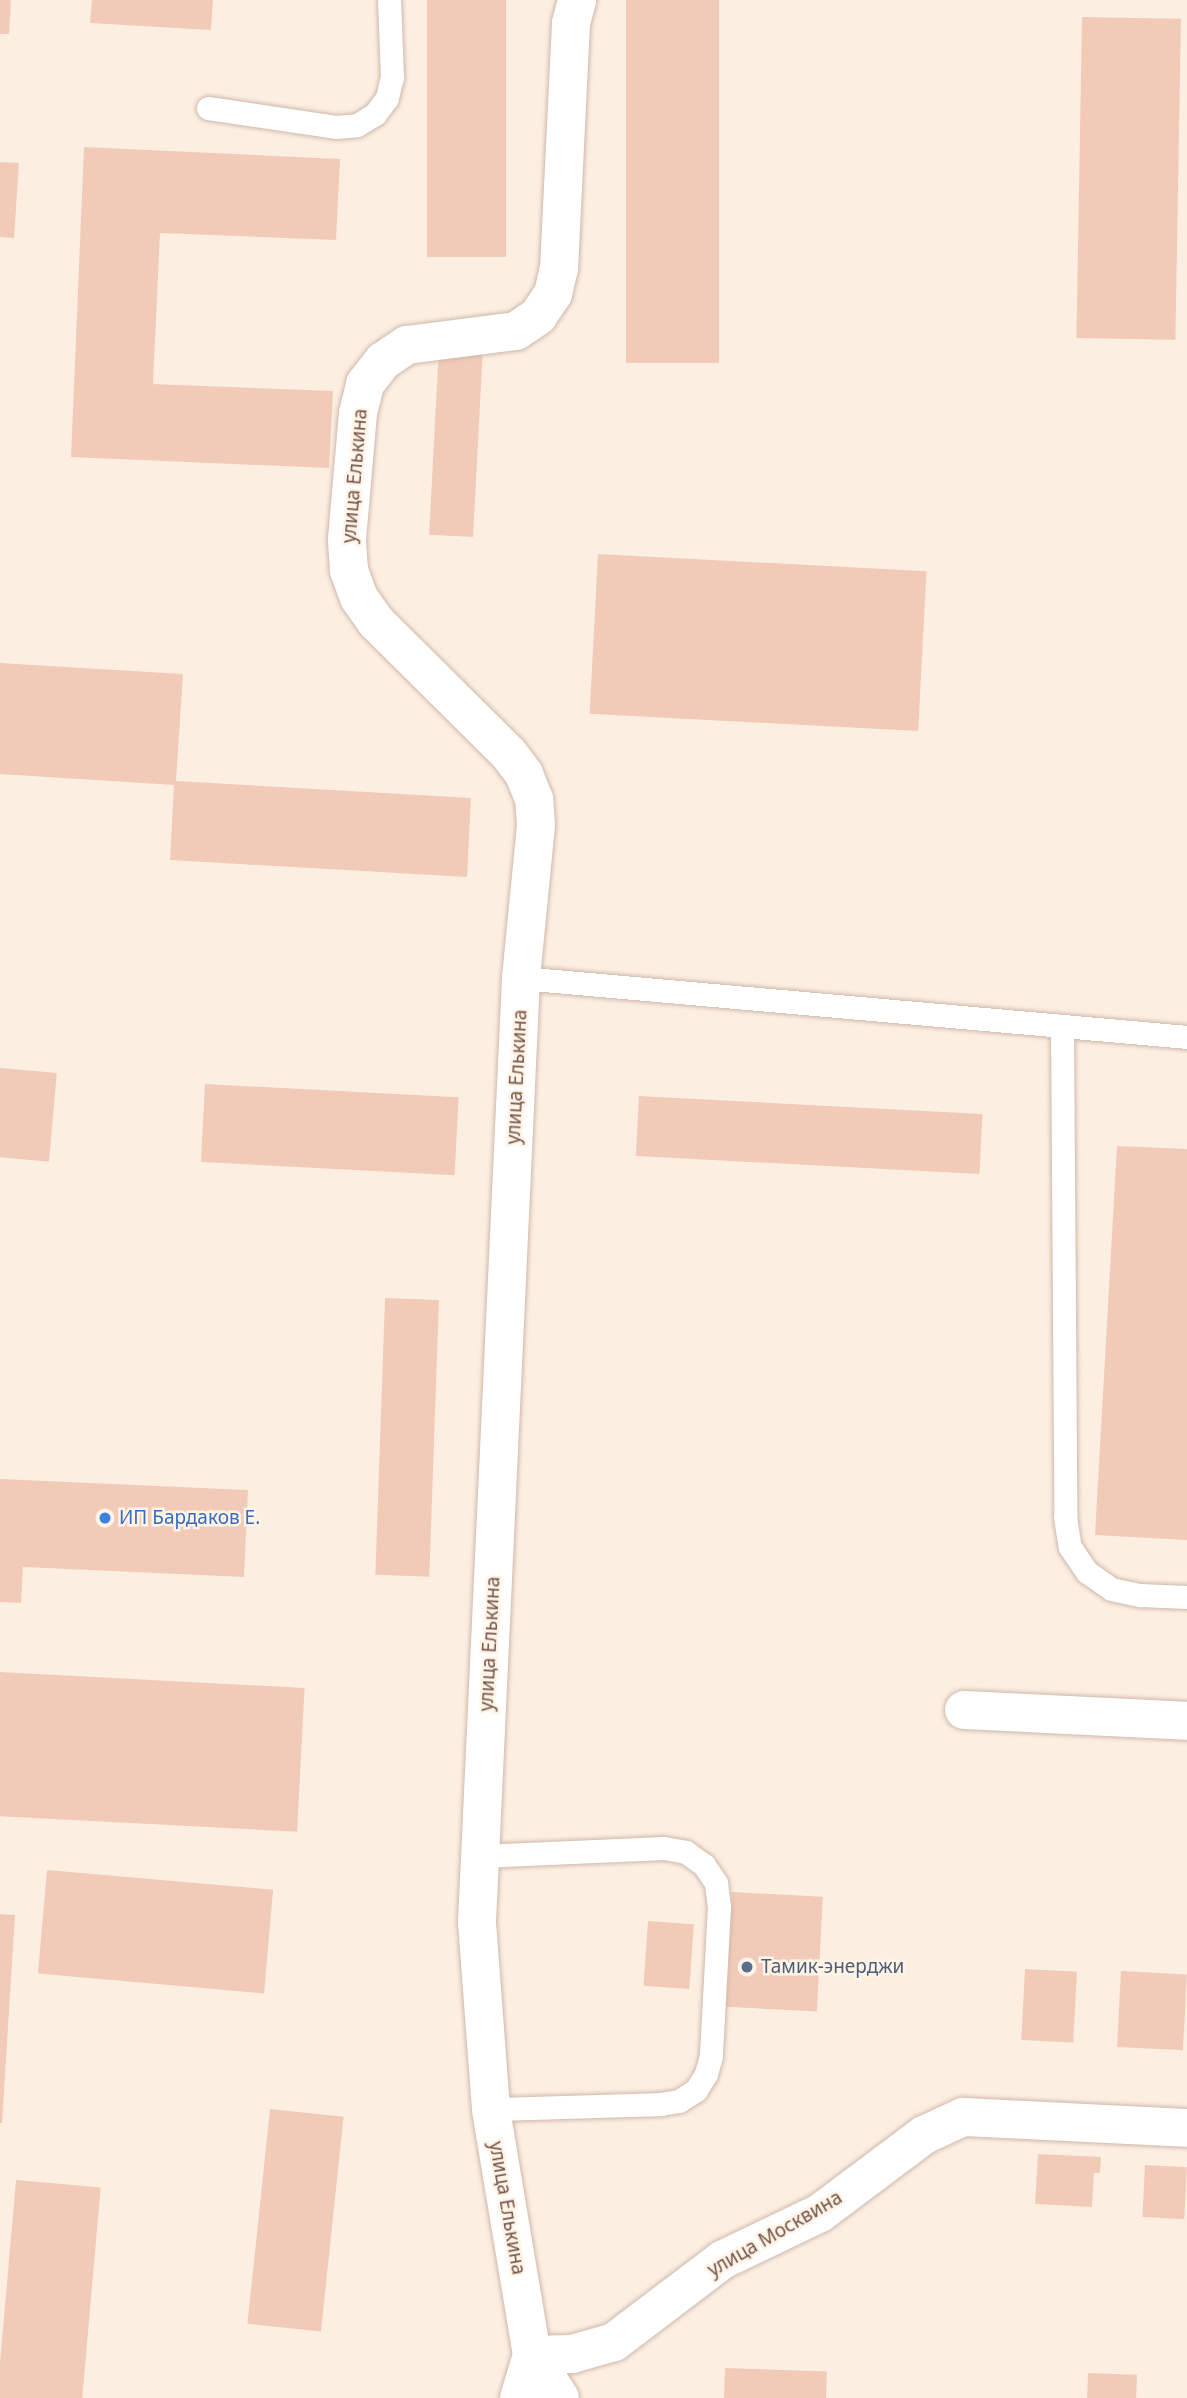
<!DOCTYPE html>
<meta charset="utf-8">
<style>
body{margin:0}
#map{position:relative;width:1187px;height:2398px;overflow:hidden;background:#fcefe1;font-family:"Noto Sans",sans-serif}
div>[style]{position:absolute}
.building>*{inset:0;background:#f2cbb8;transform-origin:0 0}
.roads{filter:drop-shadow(0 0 2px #cfb8ab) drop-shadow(0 0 2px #cfb8ab)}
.lane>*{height:23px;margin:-11.5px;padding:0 11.5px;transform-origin:11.5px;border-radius:11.5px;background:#fff}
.street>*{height:38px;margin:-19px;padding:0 19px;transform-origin:19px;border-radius:19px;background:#fff}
.dots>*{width:19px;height:19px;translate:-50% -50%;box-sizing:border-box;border:4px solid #fff4e7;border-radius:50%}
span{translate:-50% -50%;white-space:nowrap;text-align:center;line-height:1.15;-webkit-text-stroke:5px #fff4e7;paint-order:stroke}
.street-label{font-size:19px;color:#735448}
.shop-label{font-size:19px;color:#366cbe}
.left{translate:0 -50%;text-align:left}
.service-label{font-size:19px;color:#4e5e75}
</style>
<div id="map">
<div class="building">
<i style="clip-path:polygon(0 0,11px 0,9px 34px,0 34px)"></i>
<i style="clip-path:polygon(92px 0,213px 0,211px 30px,90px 23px)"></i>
<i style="left:427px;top:0;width:79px;height:257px"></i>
<i style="left:626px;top:0;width:93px;height:363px"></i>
<i style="left:1082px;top:17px;width:99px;height:321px;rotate:1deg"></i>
<i style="clip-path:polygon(84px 147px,340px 159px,336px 240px,160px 233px,153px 384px,333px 391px,329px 468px,71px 457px)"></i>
<i style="clip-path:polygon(0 162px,19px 163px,14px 238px,0 237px)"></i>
<i style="left:439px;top:346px;width:44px;height:189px;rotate:3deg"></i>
<i style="left:598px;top:554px;width:329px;height:160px;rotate:3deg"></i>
<i style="clip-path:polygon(0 663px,183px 674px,176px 781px,471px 798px,467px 877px,170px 860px,174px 785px,0 774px)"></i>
<i style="left:0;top:1068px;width:57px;height:89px;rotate:5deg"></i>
<i style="left:205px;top:1084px;width:254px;height:78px;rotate:3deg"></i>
<i style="left:639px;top:1096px;width:344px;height:60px;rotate:3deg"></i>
<i style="clip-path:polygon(1117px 1146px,1187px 1149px,1187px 1540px,1095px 1535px)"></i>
<i style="left:385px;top:1298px;width:54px;height:277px;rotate:2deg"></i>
<i style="clip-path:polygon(0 1479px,248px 1490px,244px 1577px,23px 1567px,21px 1603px,0 1602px)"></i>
<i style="left:0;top:1672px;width:305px;height:144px;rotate:3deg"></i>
<i style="left:47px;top:1870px;width:227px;height:104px;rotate:5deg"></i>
<i style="left:732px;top:1892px;width:91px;height:115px;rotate:3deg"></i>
<i style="clip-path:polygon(0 1914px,15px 1915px,2px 2123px,0 2123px)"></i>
<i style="left:648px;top:1921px;width:46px;height:65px;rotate:4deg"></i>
<i style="left:1025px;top:1969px;width:52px;height:71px;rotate:3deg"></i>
<i style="left:1121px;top:1971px;width:66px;height:76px;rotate:3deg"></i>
<i style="left:270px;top:2109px;width:74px;height:216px;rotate:6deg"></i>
<i style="clip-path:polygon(1038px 2154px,1101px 2157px,1100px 2173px,1094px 2173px,1092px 2207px,1035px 2204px)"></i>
<i style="left:1145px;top:2165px;width:42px;height:52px;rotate:3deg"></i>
<i style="left:16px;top:2180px;width:85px;height:219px;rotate:5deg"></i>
<i style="left:725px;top:2368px;width:102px;height:30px;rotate:2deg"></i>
<i style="left:1088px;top:2373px;width:49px;height:25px;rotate:2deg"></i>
</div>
<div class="roads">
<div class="lane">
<i style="left:208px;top:108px;width:129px;rotate:8.4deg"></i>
<i style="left:336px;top:127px;width:21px;rotate:-5deg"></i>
<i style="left:357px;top:125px;width:21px;rotate:-31deg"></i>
<i style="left:375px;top:114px;width:20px;rotate:-53deg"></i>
<i style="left:387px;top:98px;width:22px;rotate:-77deg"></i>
<i style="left:392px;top:77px;width:77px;rotate:-92.2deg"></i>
<i style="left:521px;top:978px;width:669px;rotate:5.06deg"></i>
<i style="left:1062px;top:1026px;width:491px;rotate:89.6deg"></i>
<i style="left:1065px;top:1517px;width:30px;rotate:81deg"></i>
<i style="left:1070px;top:1547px;width:30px;rotate:56deg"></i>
<i style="left:1087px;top:1572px;width:29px;rotate:35deg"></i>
<i style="left:1111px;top:1589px;width:30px;rotate:12deg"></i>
<i style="left:1140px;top:1595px;width:47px;rotate:2.4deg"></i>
<i style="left:480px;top:1856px;width:184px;rotate:-2.5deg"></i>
<i style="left:664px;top:1848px;width:22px;rotate:10deg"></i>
<i style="left:686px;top:1852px;width:22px;rotate:36deg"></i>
<i style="left:704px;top:1865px;width:22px;rotate:56deg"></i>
<i style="left:716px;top:1883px;width:23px;rotate:83deg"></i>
<i style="left:719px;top:1906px;width:150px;rotate:93.1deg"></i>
<i style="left:711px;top:2056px;width:19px;rotate:106deg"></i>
<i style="left:706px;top:2074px;width:19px;rotate:122deg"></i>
<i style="left:696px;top:2090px;width:20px;rotate:147deg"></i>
<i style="left:679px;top:2101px;width:18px;rotate:171deg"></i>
<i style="left:661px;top:2104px;width:170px;rotate:178.3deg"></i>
</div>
<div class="street">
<i style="left:964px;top:1710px;width:223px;rotate:2.8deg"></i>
<i style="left:532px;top:2355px;width:40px;rotate:-1.4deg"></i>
<i style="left:572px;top:2354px;width:44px;rotate:-15.9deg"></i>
<i style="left:614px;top:2342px;width:136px;rotate:-37.2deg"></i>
<i style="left:722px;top:2260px;width:109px;rotate:-25.6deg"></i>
<i style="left:820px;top:2213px;width:130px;rotate:-36.9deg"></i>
<i style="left:924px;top:2135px;width:43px;rotate:-24.8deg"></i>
<i style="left:963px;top:2117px;width:224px;rotate:2.8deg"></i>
<i style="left:532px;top:2355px;width:51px;rotate:56.9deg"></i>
<i style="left:519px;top:2398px;width:45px;rotate:-73.2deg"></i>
<i style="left:532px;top:2355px;width:249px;rotate:-99.5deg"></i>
<i style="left:491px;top:2109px;width:188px;rotate:-94.3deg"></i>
<i style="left:477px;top:1922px;width:945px;rotate:-87.33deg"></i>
<i style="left:521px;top:978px;width:154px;rotate:-84.4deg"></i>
<i style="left:536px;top:825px;width:26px;rotate:-94deg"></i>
<i style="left:534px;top:799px;width:27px;rotate:-112deg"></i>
<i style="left:524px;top:774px;width:25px;rotate:-127deg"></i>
<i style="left:509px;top:754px;width:187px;rotate:-135.2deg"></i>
<i style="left:376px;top:622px;width:29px;rotate:-125deg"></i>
<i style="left:359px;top:598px;width:30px;rotate:-110deg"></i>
<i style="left:349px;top:570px;width:31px;rotate:-94deg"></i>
<i style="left:347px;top:539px;width:126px;rotate:-85deg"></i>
<i style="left:358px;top:413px;width:30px;rotate:-76deg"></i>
<i style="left:365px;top:384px;width:29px;rotate:-52deg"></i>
<i style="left:383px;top:361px;width:29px;rotate:-34deg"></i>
<i style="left:407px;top:345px;width:110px;rotate:-7.3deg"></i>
<i style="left:516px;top:331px;width:27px;rotate:-34deg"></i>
<i style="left:538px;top:316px;width:27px;rotate:-56deg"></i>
<i style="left:553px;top:294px;width:26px;rotate:-77deg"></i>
<i style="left:559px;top:269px;width:246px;rotate:-87.2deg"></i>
<i style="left:571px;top:23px;width:24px;rotate:-75deg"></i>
</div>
</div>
<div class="dots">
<i style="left:105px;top:1518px;background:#3f7fe0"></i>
<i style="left:747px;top:1967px;background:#5c6f8a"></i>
</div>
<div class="street-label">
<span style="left:355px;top:476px;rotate:-85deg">улица Елькина</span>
<span style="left:517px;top:1077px;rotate:-87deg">улица Елькина</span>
<span style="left:490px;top:1644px;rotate:-87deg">улица Елькина</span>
<span style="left:507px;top:2208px;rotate:80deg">улица Елькина</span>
<span style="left:775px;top:2234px;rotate:-30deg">улица Москвина</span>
</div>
<div class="shop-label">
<span class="left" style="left:119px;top:1518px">ИП Бардаков Е.</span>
</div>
<div class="service-label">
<span class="left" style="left:761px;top:1967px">Тамик-энерджи</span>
</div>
</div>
